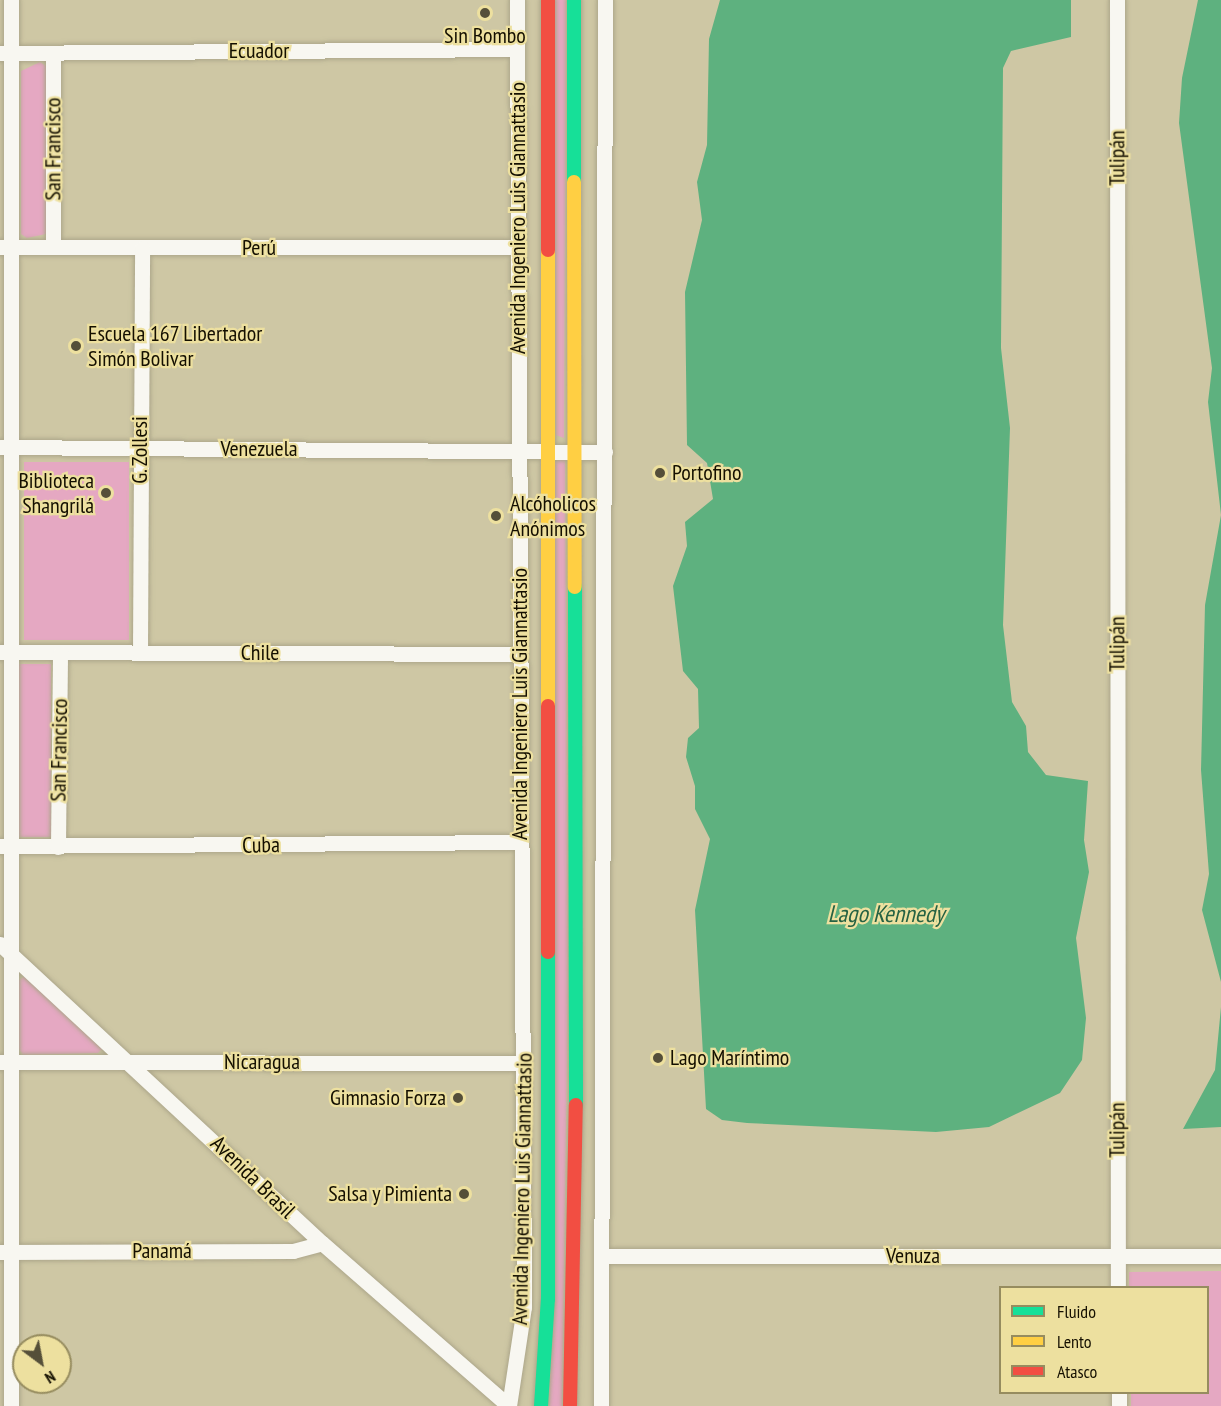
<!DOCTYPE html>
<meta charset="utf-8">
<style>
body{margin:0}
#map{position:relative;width:1221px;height:1406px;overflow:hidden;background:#cec7a4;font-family:"PT Sans Narrow",sans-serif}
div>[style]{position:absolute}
.green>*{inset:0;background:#e5a8c2;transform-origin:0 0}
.water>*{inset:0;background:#5eb17f}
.roads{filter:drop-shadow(0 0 2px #aca68a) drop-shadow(0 0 2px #aca68a)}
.street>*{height:15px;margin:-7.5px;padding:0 7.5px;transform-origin:7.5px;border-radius:7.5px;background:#f8f7f1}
.fast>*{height:14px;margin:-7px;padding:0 7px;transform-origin:7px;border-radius:7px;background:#16e098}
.slow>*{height:14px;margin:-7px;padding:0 7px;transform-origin:7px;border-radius:7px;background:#ffcf43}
.jam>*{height:14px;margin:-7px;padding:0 7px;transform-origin:7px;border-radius:7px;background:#f24e42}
.dots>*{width:16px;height:16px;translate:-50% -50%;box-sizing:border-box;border:3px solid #ede09f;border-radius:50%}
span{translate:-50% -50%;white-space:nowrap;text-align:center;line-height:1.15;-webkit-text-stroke:4.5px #ede09f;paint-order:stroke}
.poi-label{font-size:22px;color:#140f00}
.left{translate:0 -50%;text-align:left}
.right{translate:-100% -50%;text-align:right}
.street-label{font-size:22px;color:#140f00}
.water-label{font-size:24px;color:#266243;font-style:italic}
.legend{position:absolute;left:999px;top:1286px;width:210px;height:108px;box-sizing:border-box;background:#ede09f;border:2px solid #968c5f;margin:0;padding:8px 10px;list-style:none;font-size:18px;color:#140f00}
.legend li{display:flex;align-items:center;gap:12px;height:30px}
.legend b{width:30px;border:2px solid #968c5f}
.north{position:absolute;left:12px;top:1334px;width:60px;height:60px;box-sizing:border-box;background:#ede09f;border:2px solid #968c5f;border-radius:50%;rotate:148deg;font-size:16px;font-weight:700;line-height:24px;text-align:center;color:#140f00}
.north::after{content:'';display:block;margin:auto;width:21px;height:27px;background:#554f39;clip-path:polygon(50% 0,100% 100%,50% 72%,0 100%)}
</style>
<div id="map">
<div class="green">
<i style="clip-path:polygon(554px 0,566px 0,564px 438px,556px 435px)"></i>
<i style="clip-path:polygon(40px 62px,46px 66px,46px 234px,27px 238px,21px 234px,21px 71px)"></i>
<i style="clip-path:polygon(560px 459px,565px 460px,568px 987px,562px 1406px,550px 1406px,555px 462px)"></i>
<i style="left:24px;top:462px;width:105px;height:178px"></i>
<i style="left:17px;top:664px;width:34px;height:173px"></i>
<i style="clip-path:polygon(25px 976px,103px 1048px,98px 1053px,23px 1055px,19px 1049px,18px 981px)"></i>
<i style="clip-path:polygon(1221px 1271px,1221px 1406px,1131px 1406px,1131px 1393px,1208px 1392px,1208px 1288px,1129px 1287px,1129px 1272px)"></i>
</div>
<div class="water">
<i style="clip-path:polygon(720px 0,1071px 0,1071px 37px,1011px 51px,1003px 68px,1001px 348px,1010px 428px,1003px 625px,1012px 702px,1026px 726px,1028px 752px,1046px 775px,1088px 781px,1084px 840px,1089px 872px,1076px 938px,1086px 1018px,1082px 1060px,1060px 1093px,989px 1127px,936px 1132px,747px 1123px,722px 1120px,706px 1109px,695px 910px,710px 839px,695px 809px,695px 786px,686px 757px,688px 738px,699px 728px,698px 689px,683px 671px,673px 586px,687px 546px,685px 522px,713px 499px,707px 463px,687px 445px,685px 292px,702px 220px,697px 182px,707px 145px,709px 39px)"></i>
<i style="clip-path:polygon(1198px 0,1221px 0,1221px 982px,1202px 910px,1209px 874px,1201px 770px,1205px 605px,1221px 515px,1208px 402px,1212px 368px,1179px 123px,1182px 78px)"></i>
<i style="clip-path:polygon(1221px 1007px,1221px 1127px,1183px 1129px,1215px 1070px)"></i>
</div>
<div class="roads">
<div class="street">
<i style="left:11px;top:0;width:1406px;rotate:90deg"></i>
<i style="left:1117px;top:0;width:1288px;rotate:89.96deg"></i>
<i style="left:0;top:53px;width:517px;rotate:-0.44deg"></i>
<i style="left:53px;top:53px;width:193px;rotate:90deg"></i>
<i style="left:0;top:247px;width:517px"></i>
<i style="left:0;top:447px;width:605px;rotate:0.47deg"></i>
<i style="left:0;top:652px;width:519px;rotate:0.22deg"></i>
<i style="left:140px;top:652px;width:404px;rotate:-89.7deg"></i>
<i style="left:0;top:846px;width:521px;rotate:-0.44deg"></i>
<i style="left:58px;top:847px;width:194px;rotate:-89.4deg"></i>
<i style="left:0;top:944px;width:439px;rotate:42.9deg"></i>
<i style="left:322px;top:1243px;width:248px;rotate:41.1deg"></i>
<i style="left:0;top:1062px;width:524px;rotate:0.11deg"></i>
<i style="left:0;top:1252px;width:293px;rotate:-0.2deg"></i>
<i style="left:293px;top:1251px;width:30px;rotate:-15deg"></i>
<i style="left:606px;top:1256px;width:615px"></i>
<i style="left:1119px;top:1392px;width:14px;rotate:90deg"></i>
<i style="left:509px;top:1406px;width:100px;rotate:-81.4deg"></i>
<i style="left:524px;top:1307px;width:1307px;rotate:-90.31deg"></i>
<i style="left:601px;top:1406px;width:1406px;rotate:-89.84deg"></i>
</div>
<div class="fast">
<i style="left:574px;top:0;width:182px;rotate:90deg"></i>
<i style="left:575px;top:587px;width:518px;rotate:89.89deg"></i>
<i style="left:541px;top:1406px;width:107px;rotate:-86.3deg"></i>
<i style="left:548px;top:1299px;width:347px;rotate:-90deg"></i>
</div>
<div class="slow">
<i style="left:574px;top:182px;width:405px;rotate:89.9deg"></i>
<i style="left:548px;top:250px;width:456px;rotate:90deg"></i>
</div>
<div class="jam">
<i style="left:548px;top:0;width:250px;rotate:90deg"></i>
<i style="left:548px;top:706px;width:246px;rotate:90deg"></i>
<i style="left:570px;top:1406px;width:301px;rotate:-88.9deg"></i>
</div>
</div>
<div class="dots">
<i style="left:485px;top:13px;background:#554f39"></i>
<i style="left:76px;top:346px;background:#554f39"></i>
<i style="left:660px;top:473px;background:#554f39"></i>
<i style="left:106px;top:493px;background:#554f39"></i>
<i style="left:496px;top:516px;background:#554f39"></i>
<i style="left:658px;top:1058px;background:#554f39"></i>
<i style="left:458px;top:1098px;background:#554f39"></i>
<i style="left:464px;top:1194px;background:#554f39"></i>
</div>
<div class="poi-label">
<span style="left:485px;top:36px">Sin Bombo</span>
<span class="left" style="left:88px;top:346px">Escuela 167 Libertador<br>Simón Bolivar</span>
<span class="left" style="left:672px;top:473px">Portofino</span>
<span class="right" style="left:94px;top:493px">Biblioteca<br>Shangrilá</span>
<span class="left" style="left:510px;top:516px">Alcóholicos<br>Anónimos</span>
<span class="left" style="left:670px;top:1058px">Lago Maríntimo</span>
<span class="right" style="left:446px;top:1098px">Gimnasio Forza</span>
<span class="right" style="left:452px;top:1194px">Salsa y Pimienta</span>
</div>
<div class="street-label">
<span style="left:259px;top:51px">Ecuador</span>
<span style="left:53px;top:149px;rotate:-90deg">San Francisco</span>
<span style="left:1117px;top:158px;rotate:-90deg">Tulipán</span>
<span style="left:518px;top:218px;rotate:-90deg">Avenida Ingeniero Luis Giannattasio</span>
<span style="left:259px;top:248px">Perú</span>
<span style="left:259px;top:449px">Venezuela</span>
<span style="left:140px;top:450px;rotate:-90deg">G. Zollesi</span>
<span style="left:1117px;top:644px;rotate:-90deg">Tulipán</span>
<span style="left:260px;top:653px">Chile</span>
<span style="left:520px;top:704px;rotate:-90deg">Avenida Ingeniero Luis Giannattasio</span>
<span style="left:59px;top:750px;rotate:-89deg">San Francisco</span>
<span style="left:261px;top:845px;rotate:-1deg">Cuba</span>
<span style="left:262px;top:1062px">Nicaragua</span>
<span style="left:1117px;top:1130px;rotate:-90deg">Tulipán</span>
<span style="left:253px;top:1177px;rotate:44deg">Avenida Brasil</span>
<span style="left:522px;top:1189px;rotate:-89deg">Avenida Ingeniero Luis Giannattasio</span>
<span style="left:162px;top:1251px">Panamá</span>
<span style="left:913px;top:1256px">Venuza</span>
</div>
<div class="water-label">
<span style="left:886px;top:914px">Lago Kennedy</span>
</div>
<ul class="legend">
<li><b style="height:8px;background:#16e098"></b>Fluido</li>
<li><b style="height:8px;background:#ffcf43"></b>Lento</li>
<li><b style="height:8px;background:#f24e42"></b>Atasco</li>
</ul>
<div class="north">N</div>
</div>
